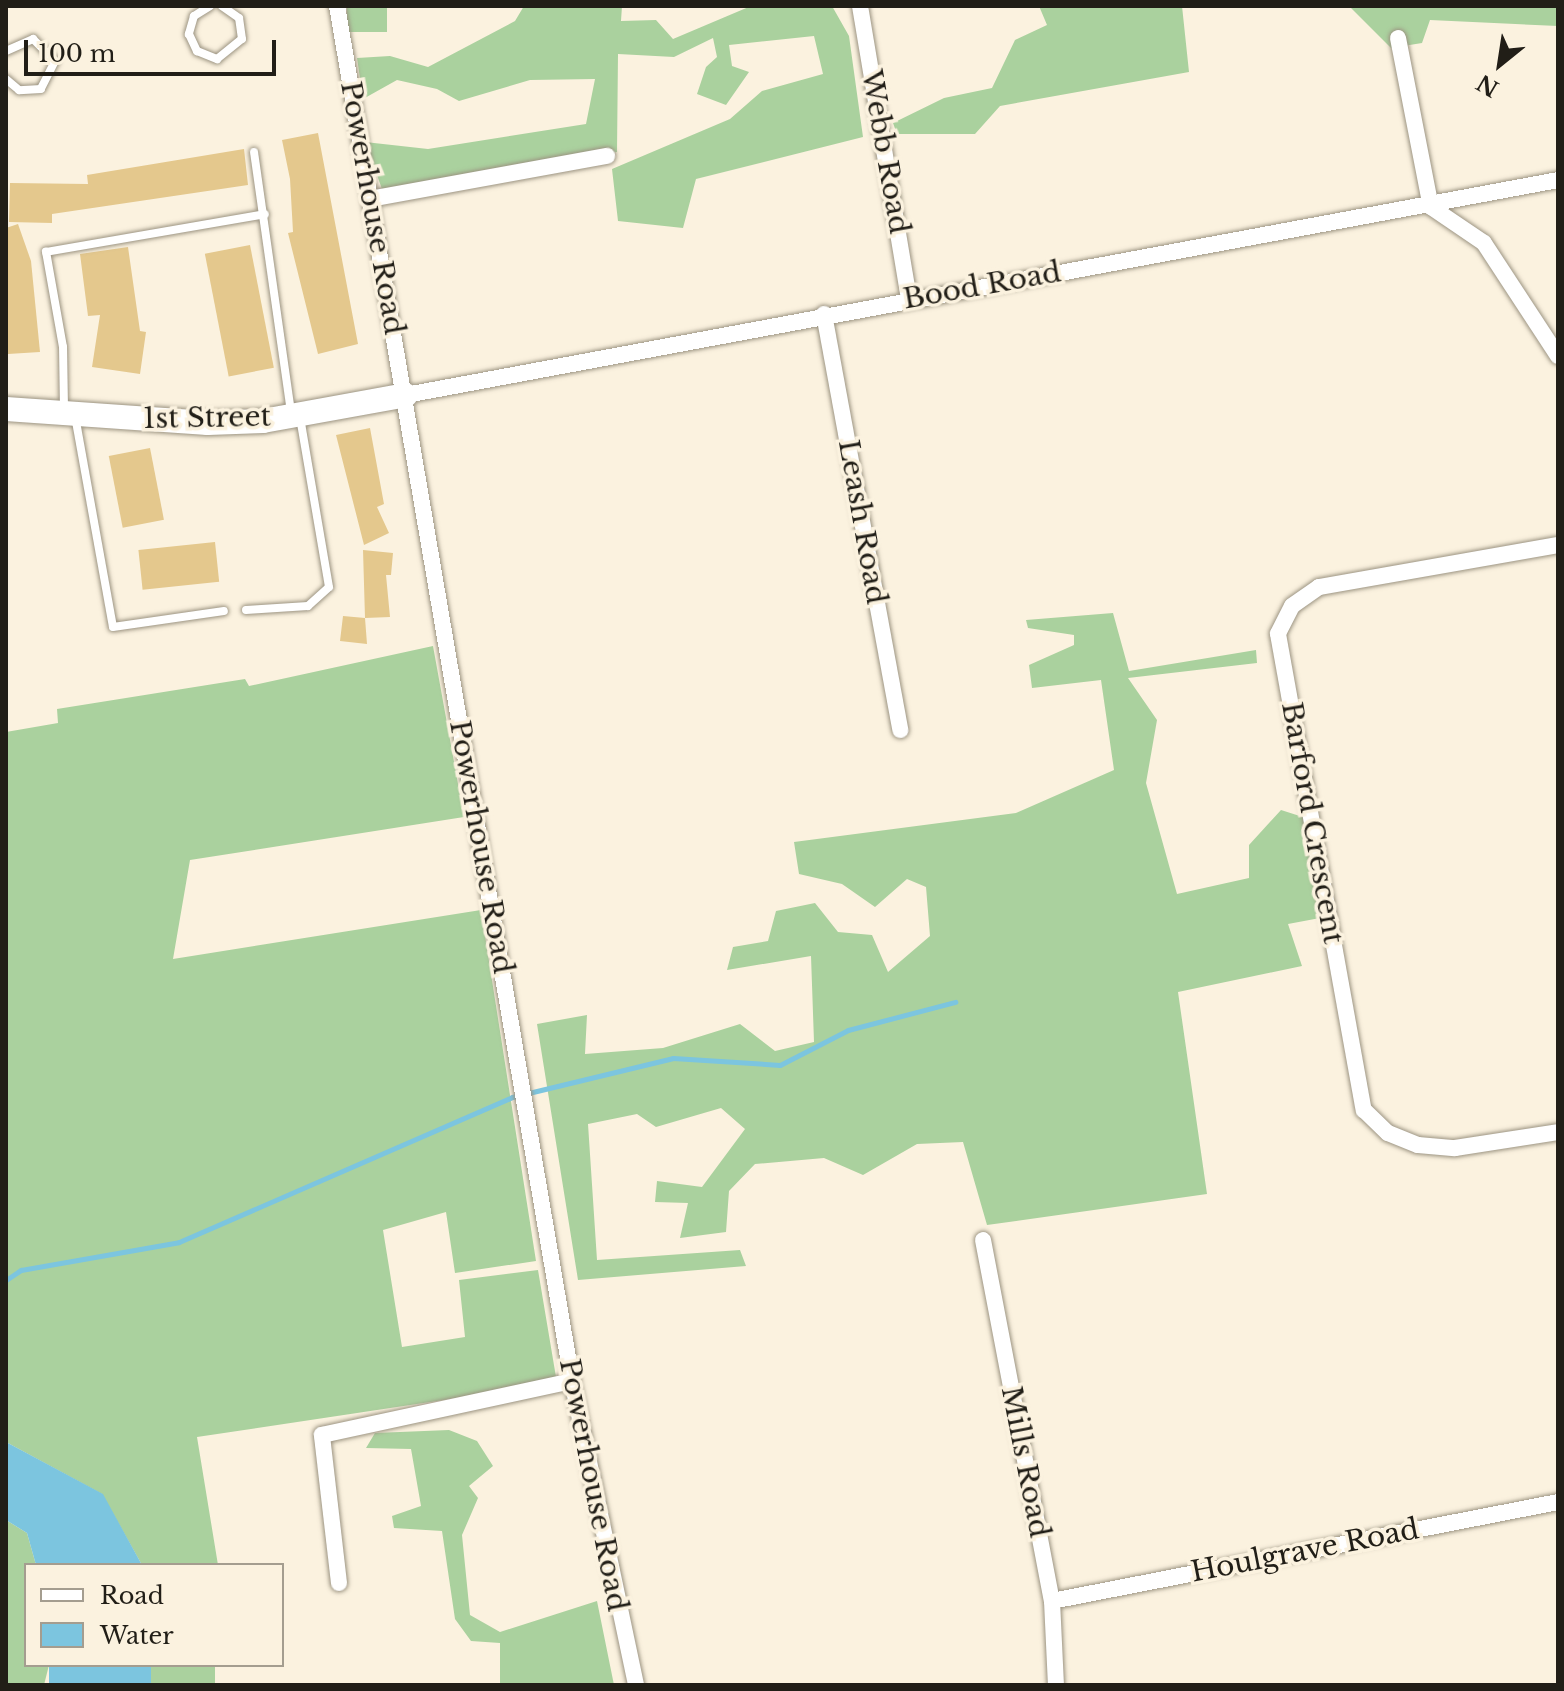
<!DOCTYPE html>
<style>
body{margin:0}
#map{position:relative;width:1564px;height:1691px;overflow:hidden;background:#fbf2df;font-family:"Libre Baskerville",serif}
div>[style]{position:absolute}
.forest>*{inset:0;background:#aad19e;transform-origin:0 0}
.water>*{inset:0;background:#7cc5df;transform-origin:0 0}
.stream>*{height:5px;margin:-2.5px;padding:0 2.5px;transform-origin:2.5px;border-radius:2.5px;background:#7cc5df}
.building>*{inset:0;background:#e4c88d;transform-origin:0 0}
.roads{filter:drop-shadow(0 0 2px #9c9482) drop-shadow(0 0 2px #9c9482)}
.lane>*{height:8px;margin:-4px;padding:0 4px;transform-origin:4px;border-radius:4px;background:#fff}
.street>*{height:16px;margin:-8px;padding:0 8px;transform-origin:8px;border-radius:8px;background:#fff}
.secondary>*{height:24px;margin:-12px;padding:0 12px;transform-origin:12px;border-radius:12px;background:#fff}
span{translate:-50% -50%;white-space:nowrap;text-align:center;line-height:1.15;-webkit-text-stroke:7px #fbf2df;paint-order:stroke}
.street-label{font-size:28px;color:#211e17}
.frame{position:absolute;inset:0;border:8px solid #211e17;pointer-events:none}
.legend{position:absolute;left:24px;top:1563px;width:260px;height:104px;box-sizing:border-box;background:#fbf2df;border:2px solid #a49d8f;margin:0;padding:10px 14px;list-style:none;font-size:24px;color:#211e17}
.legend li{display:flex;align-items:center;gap:16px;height:40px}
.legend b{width:40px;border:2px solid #a49d8f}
.north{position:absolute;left:1460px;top:24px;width:80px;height:80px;-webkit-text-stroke:6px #fbf2df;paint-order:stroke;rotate:210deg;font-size:22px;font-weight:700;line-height:32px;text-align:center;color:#211e17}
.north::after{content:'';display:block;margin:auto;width:28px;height:36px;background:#211e17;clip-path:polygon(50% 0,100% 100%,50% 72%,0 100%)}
.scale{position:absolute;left:24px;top:40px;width:252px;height:36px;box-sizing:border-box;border:4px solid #211e17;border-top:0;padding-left:10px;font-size:24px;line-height:28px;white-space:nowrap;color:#211e17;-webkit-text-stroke:6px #fbf2df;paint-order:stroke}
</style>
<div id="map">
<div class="forest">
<i style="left:347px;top:6px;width:40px;height:26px"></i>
<i style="clip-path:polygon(524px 6px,622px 6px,621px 21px,656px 20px,673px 39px,751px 6px,832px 6px,849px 36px,863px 137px,696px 179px,683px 228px,618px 221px,612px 169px,730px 119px,762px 91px,823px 74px,814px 36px,729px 45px,732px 66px,749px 72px,726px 105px,697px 94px,706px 67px,717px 57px,713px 38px,674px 57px,618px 54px,617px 152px,382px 189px,365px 142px,428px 149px,586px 124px,595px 79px,530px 80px,459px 101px,437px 89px,397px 80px,363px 99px,357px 58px,390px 56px,428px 67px,515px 21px)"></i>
<i style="clip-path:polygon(1039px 6px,1182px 6px,1189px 72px,1000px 106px,975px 134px,897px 134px,893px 123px,944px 98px,992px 88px,1015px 40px,1047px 25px)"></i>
<i style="clip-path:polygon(1349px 6px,1558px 6px,1558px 26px,1430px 20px,1422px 43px,1391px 48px)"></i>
<i style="clip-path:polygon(1113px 613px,1129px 671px,1256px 650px,1257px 663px,1128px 678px,1157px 720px,1146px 783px,1177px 894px,1249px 878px,1249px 845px,1281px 810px,1306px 818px,1320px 918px,1288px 924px,1302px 966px,1178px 992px,1207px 1194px,987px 1225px,963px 1142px,917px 1144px,863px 1175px,824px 1158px,755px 1164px,729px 1191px,726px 1232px,680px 1238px,688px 1203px,655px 1202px,657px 1181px,702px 1187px,745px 1129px,721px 1108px,656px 1127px,637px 1114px,588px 1124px,597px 1260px,740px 1250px,746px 1266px,578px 1280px,537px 1024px,587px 1015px,585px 1054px,663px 1048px,740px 1024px,775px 1051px,814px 1042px,811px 956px,727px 970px,733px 947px,768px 941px,776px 911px,815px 903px,838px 932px,872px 935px,888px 972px,930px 936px,926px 887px,907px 879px,875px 907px,842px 884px,799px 874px,794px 842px,1016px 813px,1114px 770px,1101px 680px,1032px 688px,1029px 665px,1074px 645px,1074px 635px,1028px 628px,1026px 620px)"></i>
<i style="clip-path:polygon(433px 646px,464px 817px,190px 860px,173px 959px,481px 910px,536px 1261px,455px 1273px,446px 1212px,383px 1230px,402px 1347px,465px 1337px,459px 1280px,538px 1270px,557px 1383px,197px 1437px,218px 1565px,142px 1565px,102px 1494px,6px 1442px,6px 732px,58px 723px,57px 709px,245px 679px,249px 686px)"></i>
<i style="clip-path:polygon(449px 1430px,477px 1441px,493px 1466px,469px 1486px,478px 1498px,462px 1535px,470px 1615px,500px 1632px,597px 1601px,614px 1685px,500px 1685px,500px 1643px,471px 1641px,455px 1619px,442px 1531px,394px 1528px,392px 1516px,421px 1506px,411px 1449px,366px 1448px,375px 1433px)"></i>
<i style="clip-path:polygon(6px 1520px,27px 1533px,36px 1565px,26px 1565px,26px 1665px,49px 1665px,44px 1685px,6px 1685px)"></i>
<i style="left:151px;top:1665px;width:64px;height:20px"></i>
</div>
<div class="water">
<i style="clip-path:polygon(6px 1442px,103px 1494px,142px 1565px,36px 1565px,27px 1533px,6px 1520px)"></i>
<i style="left:49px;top:1665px;width:102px;height:21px"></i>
</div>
<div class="stream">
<i style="left:6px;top:1280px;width:18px;rotate:-34deg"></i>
<i style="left:21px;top:1270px;width:160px;rotate:-10deg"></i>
<i style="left:179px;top:1242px;width:363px;rotate:-23.5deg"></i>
<i style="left:512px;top:1097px;width:166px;rotate:-13.6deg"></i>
<i style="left:673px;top:1058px;width:107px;rotate:3.7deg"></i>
<i style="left:780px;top:1065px;width:76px;rotate:-27.2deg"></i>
<i style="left:848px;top:1030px;width:111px;rotate:-14.7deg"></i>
</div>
<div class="building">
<i style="clip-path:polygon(318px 133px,358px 344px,318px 354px,288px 233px,293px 232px,290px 179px,282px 140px)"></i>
<i style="clip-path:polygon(244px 149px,248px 185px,52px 214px,52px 223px,9px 222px,10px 183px,88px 184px,87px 175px)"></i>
<i style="clip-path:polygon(18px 224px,31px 261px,40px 352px,8px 354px,6px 228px)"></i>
<i style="left:250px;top:245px;width:125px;height:46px;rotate:79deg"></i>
<i style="clip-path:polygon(128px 247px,140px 331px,146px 332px,140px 374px,92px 367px,100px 315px,88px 316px,80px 254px)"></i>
<i style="clip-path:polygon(370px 428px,384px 504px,377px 507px,389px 533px,364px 545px,336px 435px)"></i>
<i style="left:150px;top:448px;width:73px;height:42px;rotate:79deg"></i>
<i style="left:215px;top:542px;width:40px;height:77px;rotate:84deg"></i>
<i style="clip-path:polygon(363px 550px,393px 553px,391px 575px,386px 575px,390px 617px,365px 618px,367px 644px,340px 641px,343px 616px,365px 618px)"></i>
</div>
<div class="roads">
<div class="lane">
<i style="left:210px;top:6px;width:19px;rotate:148deg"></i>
<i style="left:194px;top:16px;width:19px;rotate:106deg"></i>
<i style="left:189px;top:34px;width:19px;rotate:65deg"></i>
<i style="left:197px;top:51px;width:22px;rotate:22deg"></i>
<i style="left:217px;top:59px;width:32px;rotate:-39deg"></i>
<i style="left:242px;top:39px;width:21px;rotate:-98deg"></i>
<i style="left:239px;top:18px;width:21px;rotate:-145deg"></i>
<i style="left:6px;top:51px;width:30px;rotate:-24deg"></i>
<i style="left:33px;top:39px;width:31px;rotate:45deg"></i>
<i style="left:55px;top:61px;width:31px;rotate:117deg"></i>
<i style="left:41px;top:89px;width:22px;rotate:177deg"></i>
<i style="left:19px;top:90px;width:17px;rotate:-140deg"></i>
<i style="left:254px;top:152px;width:264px;rotate:81.9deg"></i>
<i style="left:64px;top:409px;width:62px;rotate:-90.9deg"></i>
<i style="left:63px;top:347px;width:97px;rotate:-100.1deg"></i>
<i style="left:46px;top:252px;width:222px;rotate:-9.8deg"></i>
<i style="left:75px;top:416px;width:214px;rotate:79.8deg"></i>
<i style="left:113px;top:627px;width:112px;rotate:-8.2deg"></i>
<i style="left:246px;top:610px;width:62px;rotate:-3.7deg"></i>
<i style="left:308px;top:606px;width:28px;rotate:-42deg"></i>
<i style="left:329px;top:587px;width:172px;rotate:-99.7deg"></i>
</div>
<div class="street">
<i style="left:337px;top:6px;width:1395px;rotate:80.3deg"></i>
<i style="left:572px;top:1381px;width:311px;rotate:78.1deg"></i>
<i style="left:860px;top:6px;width:297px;rotate:80.5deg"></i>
<i style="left:1398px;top:38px;width:172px;rotate:79deg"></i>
<i style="left:1431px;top:207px;width:64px;rotate:34.2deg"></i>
<i style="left:1484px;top:243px;width:135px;rotate:56.8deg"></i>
<i style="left:370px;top:199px;width:241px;rotate:-10.3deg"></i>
<i style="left:824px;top:314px;width:423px;rotate:79.6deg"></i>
<i style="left:406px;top:395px;width:1172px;rotate:-10.57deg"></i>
<i style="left:1558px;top:545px;width:243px;rotate:170deg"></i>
<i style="left:1319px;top:587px;width:33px;rotate:145deg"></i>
<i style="left:1292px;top:606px;width:31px;rotate:117deg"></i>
<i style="left:1278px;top:634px;width:484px;rotate:79.8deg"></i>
<i style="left:1364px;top:1110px;width:33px;rotate:44deg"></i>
<i style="left:1388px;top:1133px;width:32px;rotate:22deg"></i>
<i style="left:1418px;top:1145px;width:37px;rotate:5deg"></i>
<i style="left:1455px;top:1148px;width:104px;rotate:-8.8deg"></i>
<i style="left:983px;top:1240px;width:368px;rotate:79.2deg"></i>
<i style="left:1052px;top:1601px;width:84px;rotate:87.3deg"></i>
<i style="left:339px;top:1583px;width:149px;rotate:-96.6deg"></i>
<i style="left:322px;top:1435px;width:256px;rotate:-12.2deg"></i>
<i style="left:1052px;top:1601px;width:516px;rotate:-11.07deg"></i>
</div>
<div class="secondary">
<i style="left:6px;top:409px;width:202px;rotate:4deg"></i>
<i style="left:208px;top:423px;width:55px;rotate:-2.1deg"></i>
<i style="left:263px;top:421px;width:145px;rotate:-10.3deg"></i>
</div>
</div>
<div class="street-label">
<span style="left:885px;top:152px;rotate:80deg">Webb Road</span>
<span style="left:372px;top:208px;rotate:80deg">Powerhouse Road</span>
<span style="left:982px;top:286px;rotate:-10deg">Bood Road</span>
<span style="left:207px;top:418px;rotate:-1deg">1st Street</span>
<span style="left:862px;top:522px;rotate:80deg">Leash Road</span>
<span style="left:1312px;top:823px;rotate:80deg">Barford Crescent</span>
<span style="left:481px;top:847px;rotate:80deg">Powerhouse Road</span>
<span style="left:1025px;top:1462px;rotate:79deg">Mills Road</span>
<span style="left:593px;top:1485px;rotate:79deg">Powerhouse Road</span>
<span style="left:1305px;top:1551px;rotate:-11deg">Houlgrave Road</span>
</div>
<div class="frame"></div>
<ul class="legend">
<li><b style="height:10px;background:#fff"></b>Road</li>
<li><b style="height:22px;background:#7cc5df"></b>Water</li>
</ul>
<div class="north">N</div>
<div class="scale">100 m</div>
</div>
